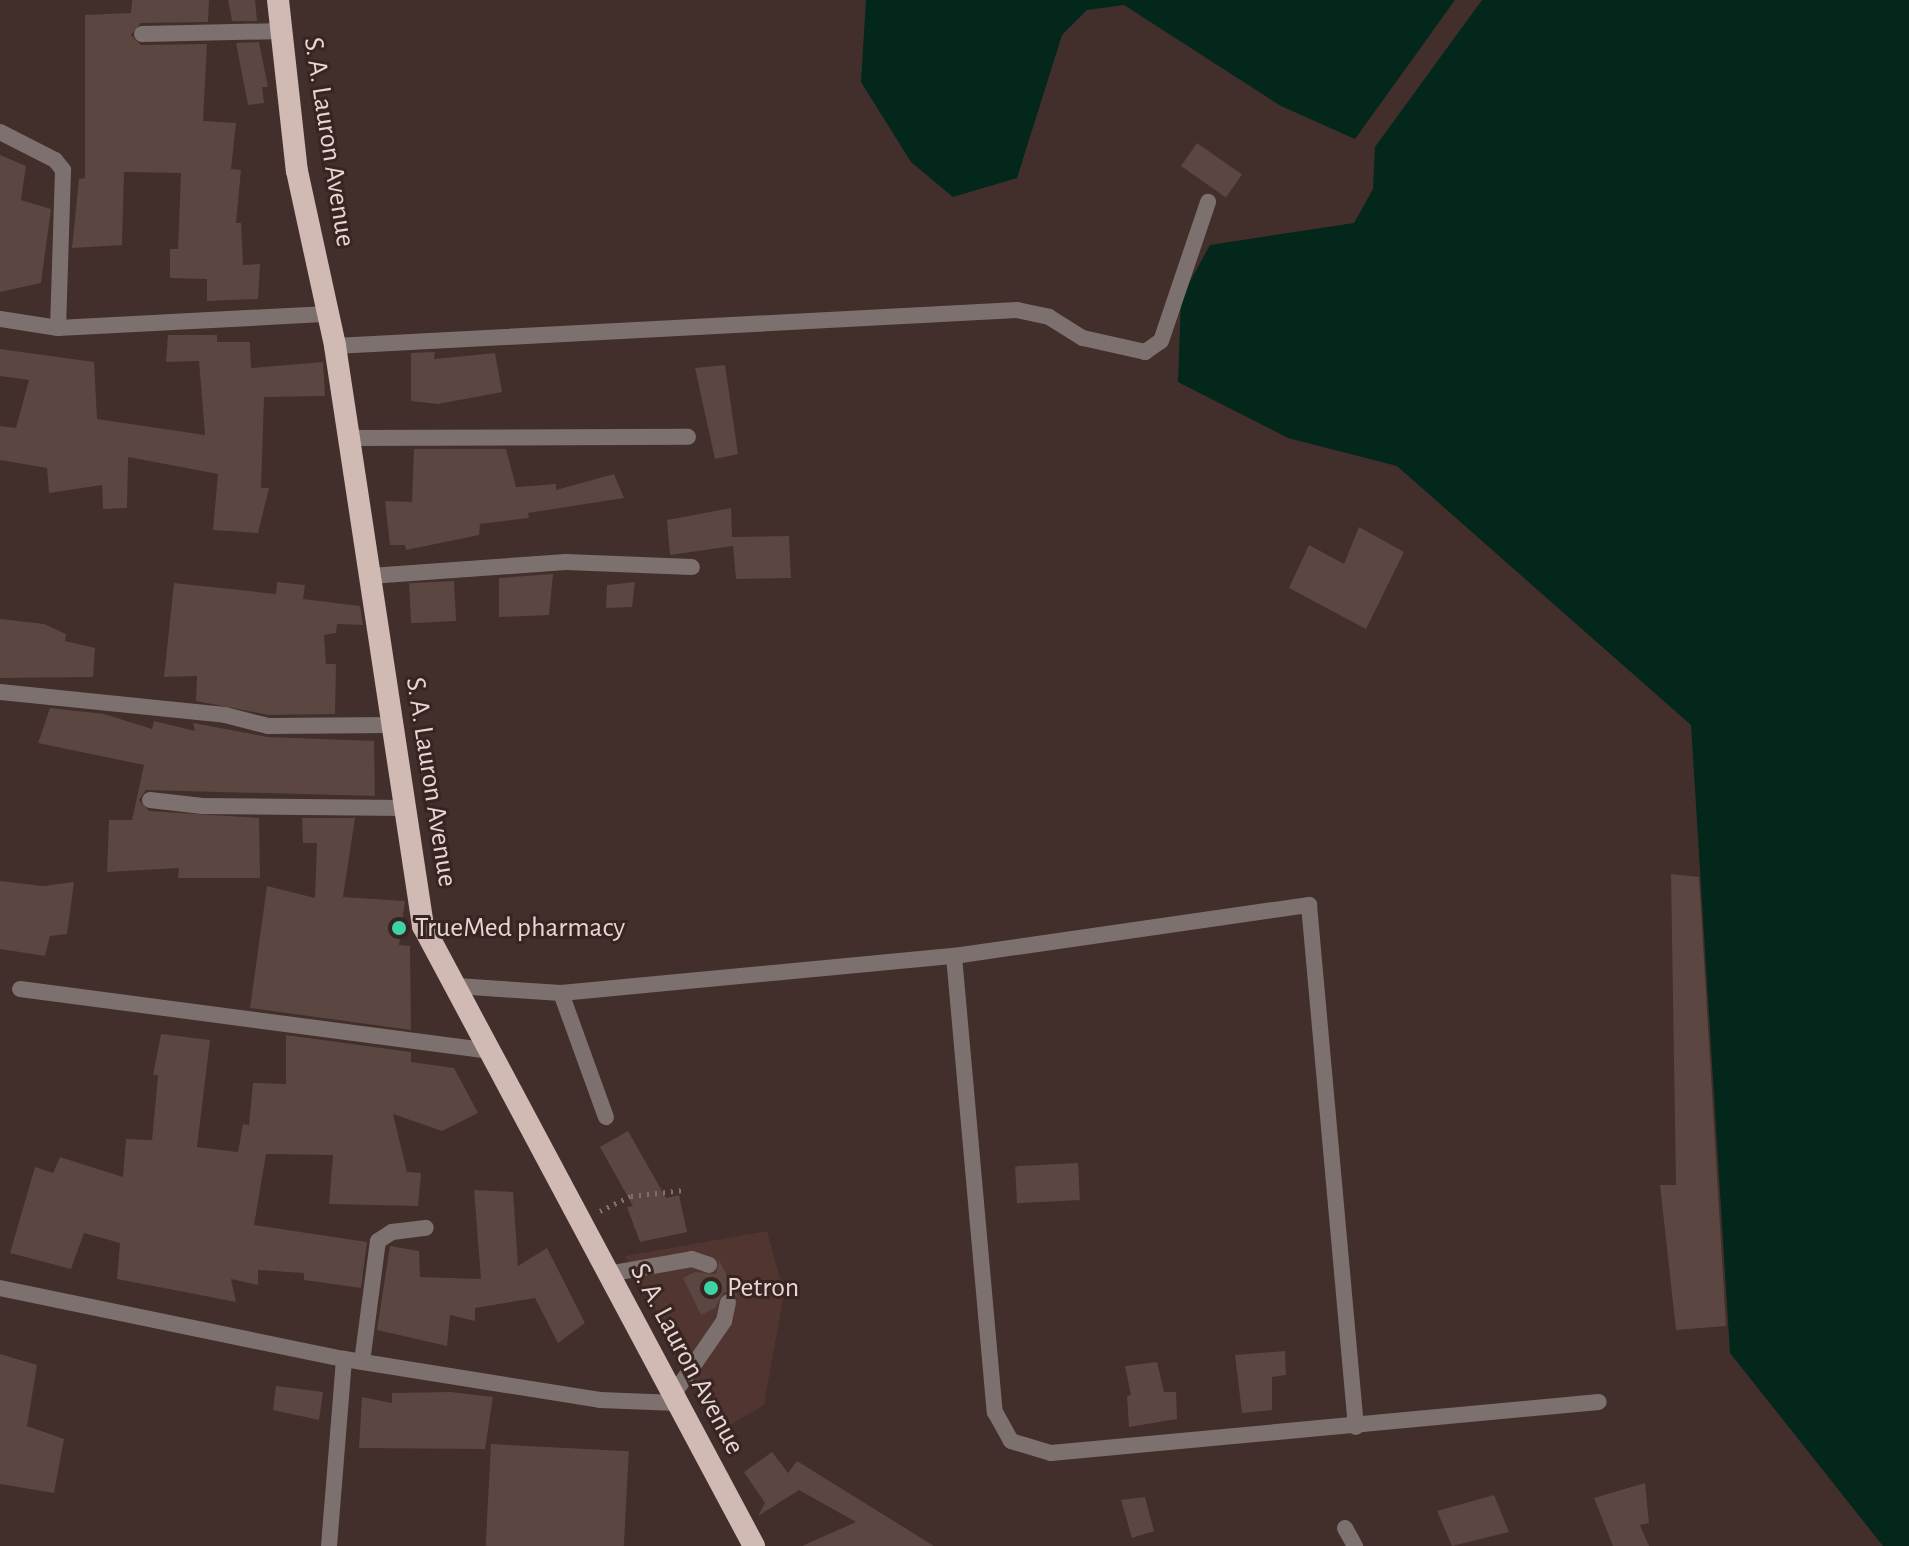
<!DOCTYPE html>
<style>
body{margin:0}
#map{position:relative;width:1909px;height:1546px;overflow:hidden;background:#422e2a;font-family:"Alegreya Sans",sans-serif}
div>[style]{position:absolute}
.built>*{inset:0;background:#503530}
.water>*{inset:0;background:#03271b}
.building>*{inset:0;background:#5b4641;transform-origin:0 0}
.path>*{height:5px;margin-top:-2.5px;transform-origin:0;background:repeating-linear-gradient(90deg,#806f6b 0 2px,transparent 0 8px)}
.service>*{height:16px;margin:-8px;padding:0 8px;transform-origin:8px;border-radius:8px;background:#7c716f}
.minor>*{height:16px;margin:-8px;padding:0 8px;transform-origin:8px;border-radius:8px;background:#7c716f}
.trunk>*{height:22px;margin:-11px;padding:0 11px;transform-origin:11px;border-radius:11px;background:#d1b9b4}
.dots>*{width:22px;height:22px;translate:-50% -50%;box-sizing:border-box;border:4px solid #382420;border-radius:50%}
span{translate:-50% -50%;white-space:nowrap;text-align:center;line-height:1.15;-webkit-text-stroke:6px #382420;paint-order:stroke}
.street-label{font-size:28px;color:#e4d7d4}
.poi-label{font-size:28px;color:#e4d7d4}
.left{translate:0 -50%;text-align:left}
</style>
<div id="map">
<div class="built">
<i style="clip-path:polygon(767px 1231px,784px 1293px,764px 1405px,724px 1429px,625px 1256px)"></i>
</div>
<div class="water">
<i style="clip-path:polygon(866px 0,1455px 0,1355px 139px,1281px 106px,1124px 5px,1087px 10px,1062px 35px,1017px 178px,953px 197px,911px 162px,861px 82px)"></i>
<i style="clip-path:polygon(1482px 0,1909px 0,1909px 1546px,1883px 1546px,1730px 1353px,1691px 725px,1397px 466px,1288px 438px,1178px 382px,1181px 298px,1210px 245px,1354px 223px,1373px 189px,1375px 147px)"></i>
</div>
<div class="building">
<i style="clip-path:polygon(132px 0,209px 0,208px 22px,141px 23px,131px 35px,141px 45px,207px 44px,203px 121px,236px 123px,231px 169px,241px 170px,236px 223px,241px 223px,243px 265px,260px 264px,258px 299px,207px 301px,207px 279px,170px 278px,170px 249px,178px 249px,181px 173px,124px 172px,122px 245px,72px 248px,79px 179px,85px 178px,85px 15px,131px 13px)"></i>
<i style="clip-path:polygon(228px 0,255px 0,257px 21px,232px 21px)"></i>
<i style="clip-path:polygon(259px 42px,268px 87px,262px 87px,264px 103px,248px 105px,236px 43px)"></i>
<i style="left:1197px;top:143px;width:55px;height:28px;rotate:35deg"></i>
<i style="clip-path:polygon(0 155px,26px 166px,21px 200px,51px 209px,41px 283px,0 292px)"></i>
<i style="clip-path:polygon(168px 335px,217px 335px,217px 342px,250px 342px,251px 368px,323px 362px,325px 396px,264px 397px,261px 488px,269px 488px,258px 533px,213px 530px,218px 474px,128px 457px,127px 508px,103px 509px,102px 485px,49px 493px,47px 468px,0 460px,0 426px,16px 428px,29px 380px,0 376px,0 349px,94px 362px,97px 419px,205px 435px,199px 361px,166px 362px)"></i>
<i style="clip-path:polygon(435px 352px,434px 359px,495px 353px,502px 392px,438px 404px,411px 401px,411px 353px)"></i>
<i style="clip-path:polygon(725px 365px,738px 454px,715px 459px,695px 368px)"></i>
<i style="clip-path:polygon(414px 449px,506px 449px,516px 487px,556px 484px,556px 490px,614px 474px,624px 498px,528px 513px,529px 518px,480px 524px,479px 535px,406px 550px,405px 545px,390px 545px,385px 501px,412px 502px)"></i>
<i style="clip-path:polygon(731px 508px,732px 537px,789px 536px,791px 578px,736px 579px,733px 546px,670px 555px,667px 520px)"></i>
<i style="clip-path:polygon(1359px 527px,1404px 552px,1366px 629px,1289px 588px,1309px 545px,1344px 564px)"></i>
<i style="clip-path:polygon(553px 574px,549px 615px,499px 617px,499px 578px)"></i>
<i style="left:454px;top:581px;width:40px;height:45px;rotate:87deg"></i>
<i style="clip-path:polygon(277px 582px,305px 585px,303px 599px,360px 606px,363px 625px,337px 624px,336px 633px,324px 635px,326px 664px,336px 664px,335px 714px,269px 715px,196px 701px,197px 676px,164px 677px,174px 583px,276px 594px)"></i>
<i style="clip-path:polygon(635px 582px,632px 607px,606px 608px,607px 585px)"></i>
<i style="clip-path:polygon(0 619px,44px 624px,66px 634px,65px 641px,95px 648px,93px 677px,0 678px)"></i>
<i style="clip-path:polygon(50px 708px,104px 714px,152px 729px,154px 721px,195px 731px,193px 723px,268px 737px,374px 741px,375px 796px,146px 790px,139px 800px,149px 811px,259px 818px,260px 878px,178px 878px,179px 868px,107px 872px,109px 820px,132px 820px,144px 765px,38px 743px)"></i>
<i style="clip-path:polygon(302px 818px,355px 818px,343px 897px,405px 901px,399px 945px,410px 946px,411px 1030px,250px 1008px,267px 886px,315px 898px,317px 843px,303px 843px)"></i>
<i style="clip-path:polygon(1671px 874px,1699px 877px,1726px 1326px,1676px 1330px,1660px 1185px,1676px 1185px)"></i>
<i style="clip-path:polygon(0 881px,43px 886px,74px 882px,67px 934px,50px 936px,45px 956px,0 949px)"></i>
<i style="clip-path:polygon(161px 1034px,210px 1040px,197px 1147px,238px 1152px,243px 1124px,249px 1125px,253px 1083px,286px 1084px,286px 1035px,411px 1052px,411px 1062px,454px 1068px,478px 1113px,442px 1131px,393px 1114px,407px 1172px,421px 1173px,418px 1206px,329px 1204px,333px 1155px,266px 1154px,254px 1225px,367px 1242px,361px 1288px,304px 1280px,304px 1273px,258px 1270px,258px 1285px,231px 1279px,236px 1302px,117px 1279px,120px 1243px,84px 1233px,71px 1269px,10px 1253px,35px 1167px,53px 1173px,60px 1157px,123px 1177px,126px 1139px,152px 1140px,158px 1075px,153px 1075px)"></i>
<i style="clip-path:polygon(628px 1131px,666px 1198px,679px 1195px,687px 1232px,640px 1242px,627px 1207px,633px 1206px,600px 1147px)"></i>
<i style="left:1078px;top:1163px;width:37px;height:63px;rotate:87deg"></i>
<i style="clip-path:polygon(474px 1190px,513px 1192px,518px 1266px,547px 1248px,585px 1323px,558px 1343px,535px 1298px,475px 1308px,475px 1321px,450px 1315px,447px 1346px,377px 1330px,390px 1246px,419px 1251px,420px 1277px,481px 1279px)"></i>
<i style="clip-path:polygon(719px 1260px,738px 1297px,724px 1292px,715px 1308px,701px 1315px,683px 1278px,695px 1272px,716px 1274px)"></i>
<i style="clip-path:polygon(1285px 1351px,1286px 1375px,1272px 1377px,1272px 1410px,1242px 1413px,1235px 1355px)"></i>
<i style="clip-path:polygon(0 1354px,37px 1365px,27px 1426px,64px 1439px,54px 1493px,0 1484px)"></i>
<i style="clip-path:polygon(1157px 1362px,1164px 1392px,1176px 1392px,1177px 1419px,1129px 1427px,1127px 1396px,1131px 1395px,1125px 1366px)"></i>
<i style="clip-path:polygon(276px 1386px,323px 1392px,319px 1420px,273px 1410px)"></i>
<i style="clip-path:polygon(451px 1392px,493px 1397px,485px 1449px,359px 1448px,362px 1397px,392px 1403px,392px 1393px)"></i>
<i style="left:491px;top:1444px;width:138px;height:102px;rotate:3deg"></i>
<i style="clip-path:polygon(772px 1452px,788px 1473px,797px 1461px,934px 1546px,802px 1546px,856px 1522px,799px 1490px,758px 1516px,765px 1503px,744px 1472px)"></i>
<i style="clip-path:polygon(1645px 1483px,1649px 1523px,1640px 1525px,1649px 1546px,1613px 1546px,1594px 1498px)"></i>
<i style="clip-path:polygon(1494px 1495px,1509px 1532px,1452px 1546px,1437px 1511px)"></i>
<i style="clip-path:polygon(1145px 1497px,1154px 1531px,1132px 1538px,1121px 1500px)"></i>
</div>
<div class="path">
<i style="left:600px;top:1211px;width:34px;rotate:-26deg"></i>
<i style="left:631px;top:1196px;width:53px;rotate:-6.5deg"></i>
</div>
<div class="service">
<i style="left:142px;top:34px;width:139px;rotate:-1.2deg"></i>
<i style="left:335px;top:346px;width:683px;rotate:-3.02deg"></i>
<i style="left:1017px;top:310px;width:33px;rotate:12deg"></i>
<i style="left:1049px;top:317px;width:40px;rotate:32deg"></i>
<i style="left:1083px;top:338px;width:64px;rotate:12.7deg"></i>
<i style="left:1145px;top:352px;width:19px;rotate:-35deg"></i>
<i style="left:1161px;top:341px;width:147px;rotate:-71.3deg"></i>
<i style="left:350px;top:438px;width:338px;rotate:-0.2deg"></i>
<i style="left:0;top:692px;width:226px;rotate:5.8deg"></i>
<i style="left:225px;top:715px;width:44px;rotate:14.3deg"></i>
<i style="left:268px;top:726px;width:124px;rotate:-0.5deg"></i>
<i style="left:561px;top:993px;width:132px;rotate:70.1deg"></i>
<i style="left:608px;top:1274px;width:85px;rotate:-10.1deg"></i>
<i style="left:692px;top:1259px;width:18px;rotate:19deg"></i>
<i style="left:362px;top:1362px;width:122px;rotate:-82.5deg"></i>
<i style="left:378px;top:1241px;width:17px;rotate:-33deg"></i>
<i style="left:392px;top:1232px;width:34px;rotate:-7deg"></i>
<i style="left:673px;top:1395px;width:90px;rotate:-55.4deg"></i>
<i style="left:724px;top:1321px;width:19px;rotate:-78deg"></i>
</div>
<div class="minor">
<i style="left:0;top:132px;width:62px;rotate:27deg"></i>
<i style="left:55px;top:160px;width:13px;rotate:51deg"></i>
<i style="left:63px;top:170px;width:158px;rotate:91.8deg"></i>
<i style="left:0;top:319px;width:59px;rotate:8.8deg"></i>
<i style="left:58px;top:328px;width:270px;rotate:-3deg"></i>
<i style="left:370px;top:576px;width:196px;rotate:-4.1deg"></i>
<i style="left:566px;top:562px;width:126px;rotate:2.3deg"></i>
<i style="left:150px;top:800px;width:53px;rotate:6.5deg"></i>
<i style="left:203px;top:806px;width:201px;rotate:0.6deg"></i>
<i style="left:954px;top:956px;width:458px;rotate:84.9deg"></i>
<i style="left:995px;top:1412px;width:33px;rotate:61deg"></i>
<i style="left:1011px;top:1441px;width:42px;rotate:16.7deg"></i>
<i style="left:1051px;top:1453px;width:550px;rotate:-5.32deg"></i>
<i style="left:457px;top:986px;width:104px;rotate:3.9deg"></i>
<i style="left:561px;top:993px;width:395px;rotate:-5.4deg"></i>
<i style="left:954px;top:956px;width:359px;rotate:-8.2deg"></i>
<i style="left:1309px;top:905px;width:524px;rotate:84.86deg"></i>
<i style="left:20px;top:989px;width:473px;rotate:7.5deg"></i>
<i style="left:0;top:1288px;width:351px;rotate:11.7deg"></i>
<i style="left:344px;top:1359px;width:259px;rotate:9.1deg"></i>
<i style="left:600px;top:1400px;width:77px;rotate:2.2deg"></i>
<i style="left:1345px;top:1528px;width:21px;rotate:61deg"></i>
<i style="left:329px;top:1546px;width:188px;rotate:-85.4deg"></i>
</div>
<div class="trunk">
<i style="left:278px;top:0;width:172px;rotate:83.7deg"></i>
<i style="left:297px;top:171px;width:179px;rotate:77.7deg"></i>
<i style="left:335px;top:346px;width:587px;rotate:81.37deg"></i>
<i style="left:423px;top:926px;width:703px;rotate:61.9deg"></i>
</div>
<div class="dots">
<i style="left:399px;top:928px;background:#3dd4a3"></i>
<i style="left:711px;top:1288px;background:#3dd4a3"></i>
</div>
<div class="street-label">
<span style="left:329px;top:142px;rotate:81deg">S. A. Lauron Avenue</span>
<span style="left:431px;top:782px;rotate:81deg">S. A. Lauron Avenue</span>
<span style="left:687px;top:1359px;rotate:62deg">S. A. Lauron Avenue</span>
</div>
<div class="poi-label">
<span class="left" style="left:415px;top:928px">TrueMed pharmacy</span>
<span class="left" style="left:727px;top:1288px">Petron</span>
</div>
</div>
